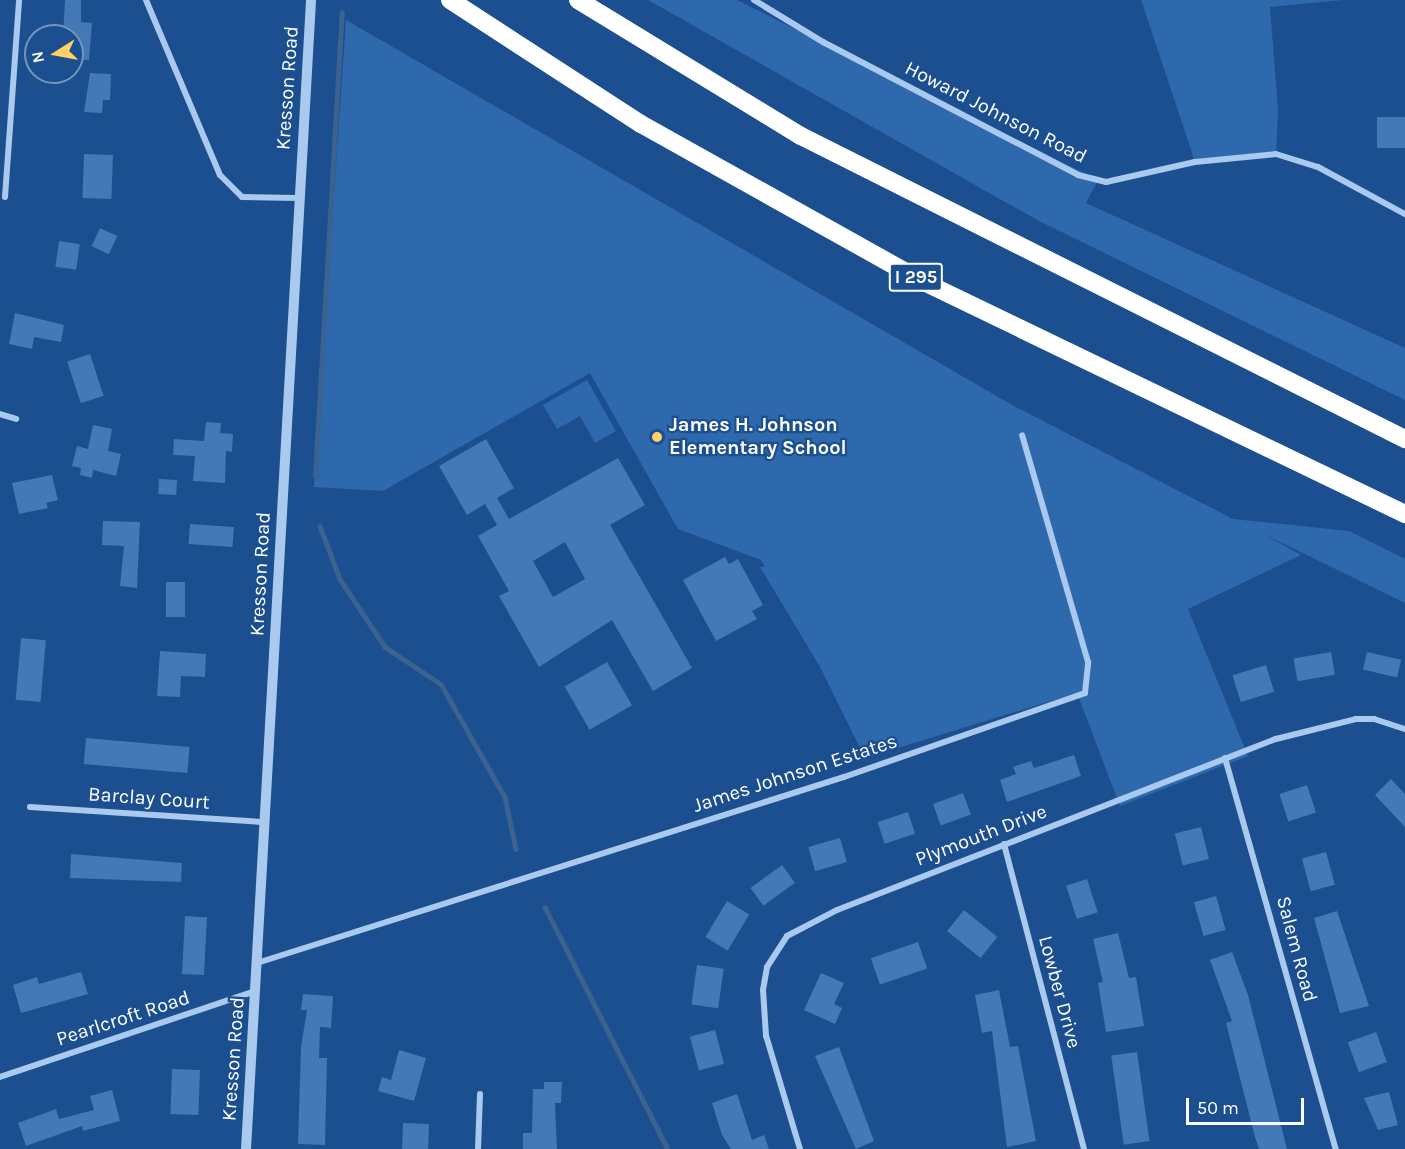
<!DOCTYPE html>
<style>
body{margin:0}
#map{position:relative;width:1405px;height:1149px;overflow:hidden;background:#1b4f8f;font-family:Karla,sans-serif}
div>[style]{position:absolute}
.green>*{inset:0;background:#2e69ad}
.stream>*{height:4.5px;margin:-2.25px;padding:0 2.25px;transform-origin:2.25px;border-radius:2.25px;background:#3c6290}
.building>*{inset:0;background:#4478b7;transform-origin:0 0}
.minor>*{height:6px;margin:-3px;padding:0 3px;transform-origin:3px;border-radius:3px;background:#a9c9ee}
.tertiary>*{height:10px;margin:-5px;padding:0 5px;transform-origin:5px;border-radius:5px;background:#a9c9ee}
.motorway>*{height:18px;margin:-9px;padding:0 9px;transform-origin:9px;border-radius:9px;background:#fff}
.dots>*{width:16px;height:16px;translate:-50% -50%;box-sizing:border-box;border:3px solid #1b4f8f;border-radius:50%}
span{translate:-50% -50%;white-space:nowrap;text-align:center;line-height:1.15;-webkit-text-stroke:4.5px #1b4f8f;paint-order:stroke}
.shield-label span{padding:2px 4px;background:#1b4f8f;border:2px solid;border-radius:4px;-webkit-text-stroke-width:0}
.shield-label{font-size:18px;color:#fff;font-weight:700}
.street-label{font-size:20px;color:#fff}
.poi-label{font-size:20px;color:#fff;font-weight:700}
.left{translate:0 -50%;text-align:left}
.north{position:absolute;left:24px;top:24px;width:60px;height:60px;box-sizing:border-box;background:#1b4f8f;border:2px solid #7695bc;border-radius:50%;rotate:259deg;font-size:16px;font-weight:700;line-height:24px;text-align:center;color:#fff}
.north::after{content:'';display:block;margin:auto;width:21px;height:27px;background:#ffd166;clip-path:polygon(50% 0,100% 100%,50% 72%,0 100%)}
.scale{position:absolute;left:1186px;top:1098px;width:118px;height:27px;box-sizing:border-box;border:3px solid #fff;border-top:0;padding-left:8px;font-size:18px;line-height:21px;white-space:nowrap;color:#fff;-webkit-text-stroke:4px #1b4f8f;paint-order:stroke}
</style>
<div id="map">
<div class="green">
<i style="clip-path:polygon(648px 0,737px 0,1098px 180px,1086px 203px,1405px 348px,1405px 400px,1039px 221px)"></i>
<i style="clip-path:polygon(1141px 0,1343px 0,1270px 7px,1278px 110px,1276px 154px,1195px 162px)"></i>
<i style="clip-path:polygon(346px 20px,1014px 406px,1233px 519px,1349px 531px,1405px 559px,1405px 603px,1260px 532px,1301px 555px,1188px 609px,1248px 756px,1120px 806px,1077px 693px,865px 758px,820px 667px,760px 567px,765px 567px,761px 560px,678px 529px,590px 373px,383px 491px,314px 487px)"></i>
<i style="clip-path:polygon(587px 380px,616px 431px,595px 443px,580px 416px,557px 429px,543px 405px)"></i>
</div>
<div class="stream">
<i style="left:315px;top:476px;width:464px;rotate:-86.7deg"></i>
<i style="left:320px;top:526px;width:57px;rotate:69.3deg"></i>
<i style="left:340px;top:579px;width:82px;rotate:56.5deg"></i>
<i style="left:385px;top:647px;width:67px;rotate:33.5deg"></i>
<i style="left:441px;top:684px;width:130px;rotate:60.5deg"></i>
<i style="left:505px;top:797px;width:53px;rotate:78.1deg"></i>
<i style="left:545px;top:907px;width:271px;rotate:63.1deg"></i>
</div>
<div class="building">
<i style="clip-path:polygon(65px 0,81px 0,81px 22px,92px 23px,89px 60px,72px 59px,72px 36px,63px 36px)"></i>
<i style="clip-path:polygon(90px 73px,111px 74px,110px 100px,103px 100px,102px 113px,84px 112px)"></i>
<i style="left:1405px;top:117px;width:31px;height:28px;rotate:90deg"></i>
<i style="left:84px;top:154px;width:29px;height:44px;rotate:2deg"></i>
<i style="left:100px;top:228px;width:19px;height:20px;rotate:25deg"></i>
<i style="left:59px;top:241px;width:21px;height:26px;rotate:8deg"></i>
<i style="clip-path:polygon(15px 313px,64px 325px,61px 342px,34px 337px,32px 349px,9px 344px)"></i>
<i style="left:90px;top:354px;width:44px;height:24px;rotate:72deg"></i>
<i style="clip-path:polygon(206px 422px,221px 423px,220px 433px,233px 434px,232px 452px,226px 451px,225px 483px,193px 481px,195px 456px,173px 455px,174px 439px,204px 441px)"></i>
<i style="clip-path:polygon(93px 425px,112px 429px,108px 451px,121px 454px,116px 476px,93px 470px,92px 478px,80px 475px,81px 468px,72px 466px,77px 446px,88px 449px)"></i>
<i style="clip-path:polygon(evenodd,486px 439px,514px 488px,497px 498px,509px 519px,618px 458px,645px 505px,610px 525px,692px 668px,653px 691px,612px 620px,539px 667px,499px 596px,509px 591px,478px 536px,497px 525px,485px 504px,467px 515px,439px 466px,486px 439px,565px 542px,585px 579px,553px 597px,533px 561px,565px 542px)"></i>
<i style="clip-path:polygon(52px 475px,58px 500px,46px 503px,48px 508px,19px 514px,12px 483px)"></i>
<i style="left:159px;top:479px;width:18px;height:15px;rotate:3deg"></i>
<i style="clip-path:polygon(103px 521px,140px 522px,137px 588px,120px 586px,124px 546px,102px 545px)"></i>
<i style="left:190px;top:524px;width:44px;height:20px;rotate:4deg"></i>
<i style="clip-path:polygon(725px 557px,729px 564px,738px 559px,763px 605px,752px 611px,757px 619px,716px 641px,683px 580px)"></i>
<i style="left:166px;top:582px;width:19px;height:35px"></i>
<i style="left:21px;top:638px;width:25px;height:62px;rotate:5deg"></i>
<i style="clip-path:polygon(160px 651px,206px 654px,205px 677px,181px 676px,180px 697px,157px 696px)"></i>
<i style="left:1331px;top:652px;width:23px;height:38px;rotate:80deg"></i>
<i style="left:1367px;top:652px;width:35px;height:18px;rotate:13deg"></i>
<i style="left:607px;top:662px;width:50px;height:49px;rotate:60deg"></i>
<i style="left:1266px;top:665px;width:28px;height:35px;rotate:73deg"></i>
<i style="left:86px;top:738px;width:104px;height:26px;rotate:5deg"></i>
<i style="clip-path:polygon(1074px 755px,1081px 776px,1007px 802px,1000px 780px,1016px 774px,1013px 767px,1031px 761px,1034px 768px)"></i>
<i style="clip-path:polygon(1391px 779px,1405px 794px,1405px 827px,1375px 795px)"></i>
<i style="left:1307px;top:785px;width:29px;height:29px;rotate:72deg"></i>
<i style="left:963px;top:793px;width:23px;height:32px;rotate:70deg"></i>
<i style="left:908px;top:812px;width:23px;height:32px;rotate:72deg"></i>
<i style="left:1201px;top:827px;width:33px;height:27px;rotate:76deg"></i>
<i style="left:840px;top:838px;width:25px;height:33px;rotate:74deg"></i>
<i style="left:1326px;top:852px;width:34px;height:25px;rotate:75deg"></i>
<i style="clip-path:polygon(71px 854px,182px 863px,181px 882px,70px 878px)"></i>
<i style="left:782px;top:865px;width:22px;height:39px;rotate:54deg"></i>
<i style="left:1087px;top:879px;width:35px;height:22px;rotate:72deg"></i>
<i style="left:1216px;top:896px;width:35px;height:23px;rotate:74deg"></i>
<i style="left:727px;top:901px;width:26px;height:42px;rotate:31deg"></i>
<i style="left:964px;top:910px;width:43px;height:27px;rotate:39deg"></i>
<i style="clip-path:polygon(1337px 911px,1369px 1006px,1340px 1013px,1314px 918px)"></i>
<i style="left:185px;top:916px;width:22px;height:58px;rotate:3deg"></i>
<i style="clip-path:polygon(1118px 933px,1129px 978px,1136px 977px,1144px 1026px,1106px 1032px,1098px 983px,1103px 982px,1093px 939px)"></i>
<i style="left:918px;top:942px;width:28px;height:50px;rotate:71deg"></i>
<i style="clip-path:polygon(1232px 952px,1248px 995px,1287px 1149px,1259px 1149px,1255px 1137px,1226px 1023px,1232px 1021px,1210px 960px)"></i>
<i style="left:697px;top:965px;width:27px;height:40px;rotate:8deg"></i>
<i style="clip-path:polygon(81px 972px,88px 994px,21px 1013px,13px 985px,37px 977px,39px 984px)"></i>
<i style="clip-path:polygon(821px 973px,844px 983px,834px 1004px,842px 1008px,835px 1024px,804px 1010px)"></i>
<i style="clip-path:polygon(999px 990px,1010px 1047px,1018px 1046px,1036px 1141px,1007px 1147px,992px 1031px,982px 1033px,975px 995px)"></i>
<i style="clip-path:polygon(303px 994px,333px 996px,331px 1028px,320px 1027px,319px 1058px,327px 1058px,325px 1145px,298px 1144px,301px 1047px,307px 1010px,301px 1010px)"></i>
<i style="left:715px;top:1030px;width:35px;height:26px;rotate:75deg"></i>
<i style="left:1376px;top:1032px;width:32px;height:30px;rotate:70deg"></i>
<i style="clip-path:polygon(839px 1047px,874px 1141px,856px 1149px,815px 1056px)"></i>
<i style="clip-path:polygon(399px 1050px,426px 1058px,414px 1101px,378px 1091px,382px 1077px,391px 1080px)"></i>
<i style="left:1137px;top:1052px;width:90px;height:26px;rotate:82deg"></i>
<i style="left:172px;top:1069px;width:28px;height:45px;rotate:2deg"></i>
<i style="clip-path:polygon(544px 1082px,562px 1082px,561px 1103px,555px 1103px,557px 1149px,523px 1149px,523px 1133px,532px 1133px,533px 1089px,544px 1089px)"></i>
<i style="clip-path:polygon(112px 1090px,120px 1121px,83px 1131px,82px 1126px,26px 1146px,18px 1123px,56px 1109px,59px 1119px,94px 1110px,90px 1096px)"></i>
<i style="clip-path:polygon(1389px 1092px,1398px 1125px,1378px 1130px,1364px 1098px)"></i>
<i style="clip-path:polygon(737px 1094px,752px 1140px,764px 1135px,769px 1149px,731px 1149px,722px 1135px,712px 1103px)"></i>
<i style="left:403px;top:1123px;width:26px;height:26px;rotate:2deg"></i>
</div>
<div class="minor">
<i style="left:146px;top:0;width:190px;rotate:67.1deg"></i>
<i style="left:220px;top:175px;width:31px;rotate:45deg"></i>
<i style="left:242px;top:197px;width:56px;rotate:1deg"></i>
<i style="left:754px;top:0;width:81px;rotate:31.3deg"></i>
<i style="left:823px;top:42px;width:288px;rotate:27.5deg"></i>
<i style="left:1078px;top:175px;width:29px;rotate:14deg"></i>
<i style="left:1106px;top:182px;width:91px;rotate:-12.7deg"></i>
<i style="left:1195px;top:162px;width:81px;rotate:-5.6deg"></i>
<i style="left:1276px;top:154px;width:44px;rotate:17.2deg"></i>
<i style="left:1318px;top:167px;width:99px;rotate:28.4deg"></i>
<i style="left:5px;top:197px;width:197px;rotate:-85.9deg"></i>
<i style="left:0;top:414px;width:17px;rotate:17deg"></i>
<i style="left:1225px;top:758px;width:406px;rotate:74.2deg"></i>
<i style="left:30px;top:807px;width:235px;rotate:3.7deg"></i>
<i style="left:1004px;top:844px;width:315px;rotate:75.3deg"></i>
<i style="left:257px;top:963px;width:616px;rotate:-17.58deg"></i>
<i style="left:844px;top:777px;width:255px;rotate:-19.2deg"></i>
<i style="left:1085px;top:693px;width:31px;rotate:-84deg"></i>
<i style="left:1088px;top:662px;width:236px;rotate:-106.2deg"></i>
<i style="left:0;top:1077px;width:269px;rotate:-18.6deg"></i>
<i style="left:478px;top:1149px;width:55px;rotate:-87.9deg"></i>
<i style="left:800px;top:1149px;width:118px;rotate:-106.7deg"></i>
<i style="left:766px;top:1036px;width:46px;rotate:-93.7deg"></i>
<i style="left:763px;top:990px;width:23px;rotate:-80deg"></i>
<i style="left:767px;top:967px;width:37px;rotate:-57deg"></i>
<i style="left:787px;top:936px;width:56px;rotate:-27.5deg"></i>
<i style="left:837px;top:910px;width:471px;rotate:-21.3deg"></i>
<i style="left:1276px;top:739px;width:82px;rotate:-14deg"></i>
<i style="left:1356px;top:719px;width:18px"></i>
<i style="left:1374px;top:719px;width:33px;rotate:18deg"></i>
</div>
<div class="tertiary">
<i style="left:246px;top:1149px;width:1151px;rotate:-86.76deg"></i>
</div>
<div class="motorway">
<i style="left:450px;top:0;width:228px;rotate:33deg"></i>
<i style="left:641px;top:124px;width:326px;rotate:29.2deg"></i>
<i style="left:926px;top:283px;width:532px;rotate:25.75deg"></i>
<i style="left:578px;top:0;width:261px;rotate:31.4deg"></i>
<i style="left:801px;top:136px;width:676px;rotate:26.64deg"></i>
</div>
<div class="dots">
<i style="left:657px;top:437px;background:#ffd166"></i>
</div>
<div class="shield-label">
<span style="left:916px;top:277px">I 295</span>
</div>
<div class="street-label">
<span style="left:287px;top:88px;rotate:-86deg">Kresson Road</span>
<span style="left:996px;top:112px;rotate:27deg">Howard Johnson Road</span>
<span style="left:260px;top:574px;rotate:-87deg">Kresson Road</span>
<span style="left:795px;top:773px;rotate:-18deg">James Johnson Estates</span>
<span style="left:149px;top:798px;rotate:4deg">Barclay Court</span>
<span style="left:981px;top:835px;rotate:-21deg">Plymouth Drive</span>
<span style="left:1297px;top:949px;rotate:75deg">Salem Road</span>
<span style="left:1060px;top:992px;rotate:75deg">Lowber Drive</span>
<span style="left:123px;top:1018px;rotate:-18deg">Pearlcroft Road</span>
<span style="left:233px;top:1059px;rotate:-86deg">Kresson Road</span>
</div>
<div class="poi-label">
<span class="left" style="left:669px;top:436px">James H. Johnson<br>Elementary School</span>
</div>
<div class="north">N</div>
<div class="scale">50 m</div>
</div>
